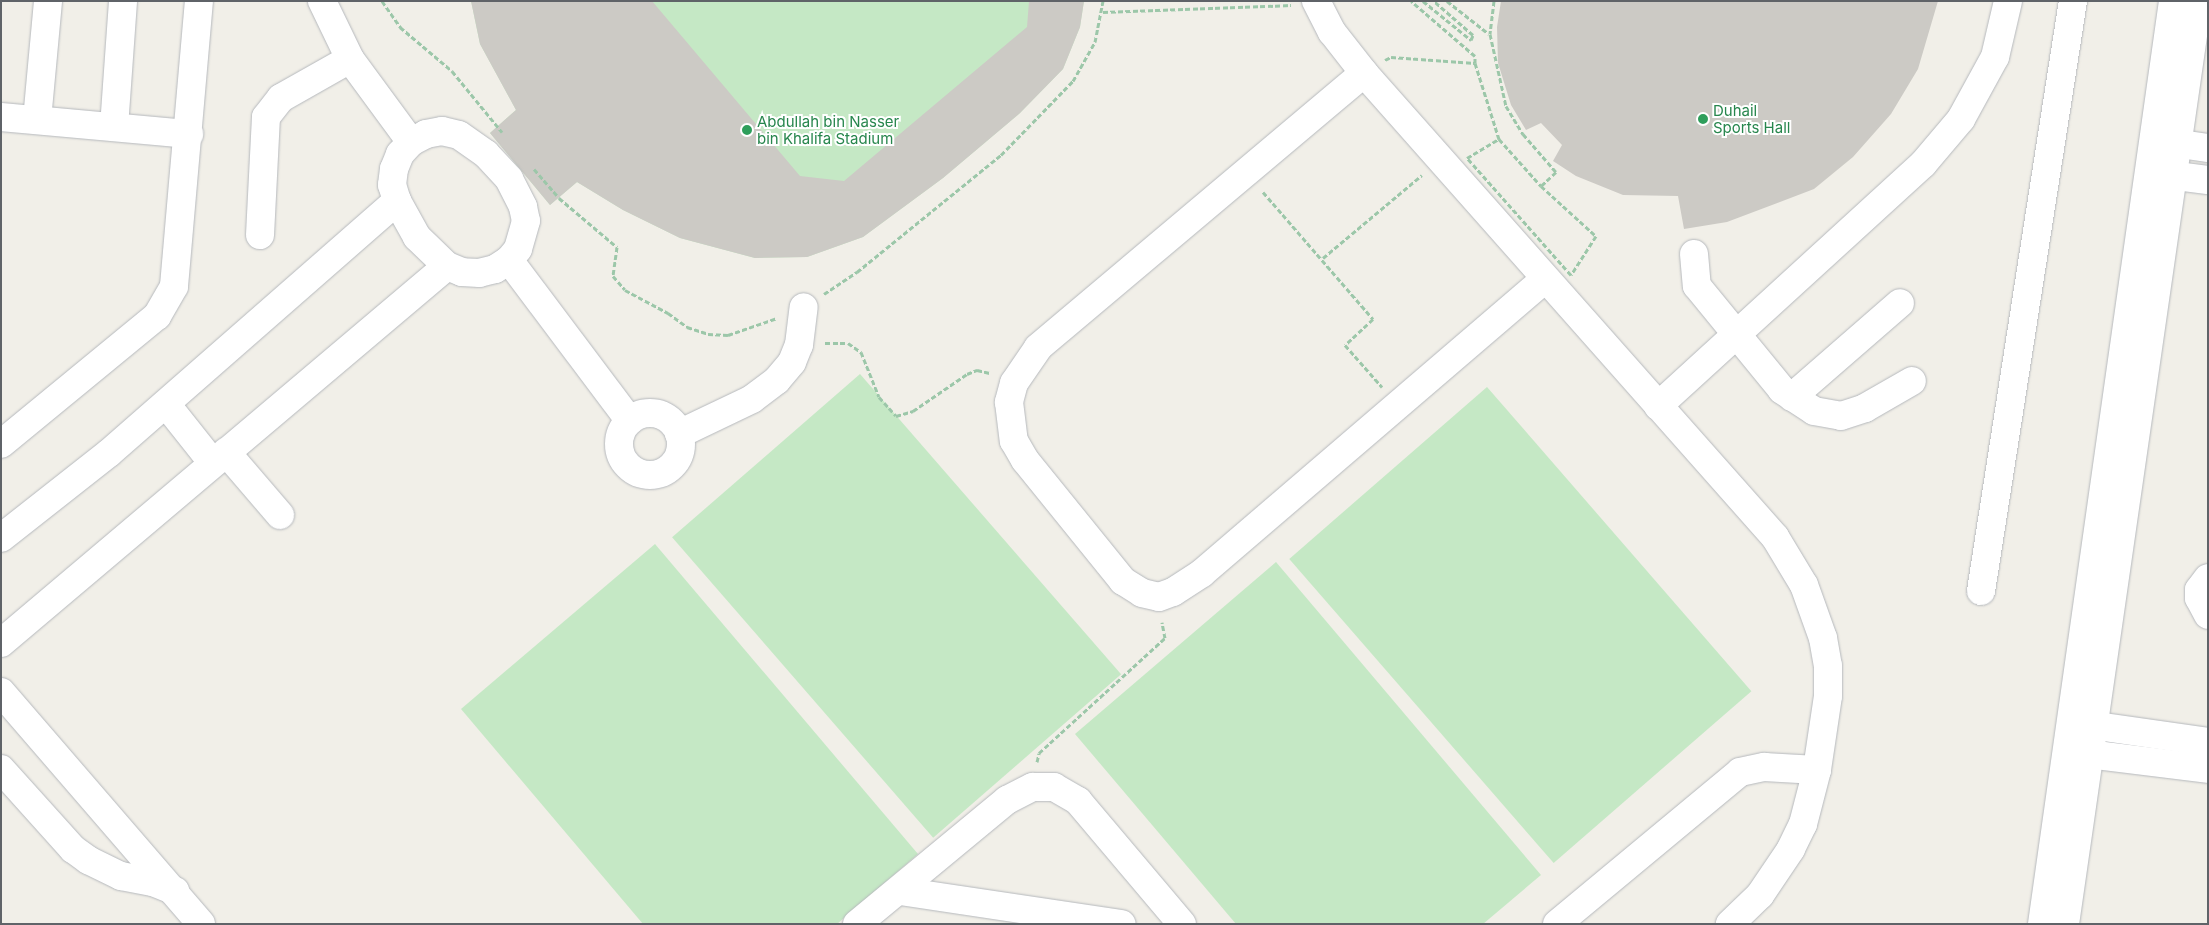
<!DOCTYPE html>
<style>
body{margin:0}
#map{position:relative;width:2209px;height:925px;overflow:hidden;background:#f1efe8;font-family:Inter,sans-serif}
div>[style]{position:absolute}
.green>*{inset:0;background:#c5e8c5;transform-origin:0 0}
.building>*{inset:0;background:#cccac5}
.path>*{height:3px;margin-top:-1.5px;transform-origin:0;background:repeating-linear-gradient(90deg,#9cc7a9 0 5px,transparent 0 7.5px)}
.roads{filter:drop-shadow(0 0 1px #b5b8bc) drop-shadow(0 0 1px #b5b8bc)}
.minor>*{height:28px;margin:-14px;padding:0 14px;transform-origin:14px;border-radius:14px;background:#fff}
.minor>.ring{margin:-14px;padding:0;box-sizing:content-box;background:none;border:28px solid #fff;border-radius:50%}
.dots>*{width:14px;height:14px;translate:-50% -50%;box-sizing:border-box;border:2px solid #fff;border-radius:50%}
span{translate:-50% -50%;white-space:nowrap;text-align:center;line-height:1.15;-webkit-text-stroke:4px #fff;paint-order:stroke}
.leisure-label{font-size:15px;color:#27864d}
.left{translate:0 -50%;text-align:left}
.frame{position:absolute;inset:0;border:2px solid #5f6368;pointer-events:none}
</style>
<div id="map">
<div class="green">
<i style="clip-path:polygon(471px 1px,1084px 1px,1080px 27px,1063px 69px,1020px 113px,943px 178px,863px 237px,807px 257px,755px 258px,680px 238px,623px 210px,577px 182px,550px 205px,490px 133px,516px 110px,480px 44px)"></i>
<i style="left:860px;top:374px;width:398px;height:249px;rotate:49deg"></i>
<i style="left:1487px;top:387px;width:403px;height:262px;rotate:49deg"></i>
<i style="clip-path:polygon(655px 544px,918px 854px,837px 924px,643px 924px,461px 709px)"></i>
<i style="clip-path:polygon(1276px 562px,1541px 875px,1483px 924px,1236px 924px,1075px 734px)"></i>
</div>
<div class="building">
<i style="clip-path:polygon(471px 1px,652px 1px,800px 176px,844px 181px,1027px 27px,1029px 1px,1084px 1px,1080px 27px,1063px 69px,1020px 113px,943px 178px,863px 237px,807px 257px,755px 258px,680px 238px,623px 210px,577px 182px,550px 205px,490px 133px,516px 110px,480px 44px)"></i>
<i style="clip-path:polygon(1501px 1px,1938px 1px,1918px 69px,1891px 114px,1853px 157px,1814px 189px,1727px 222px,1684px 229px,1678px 196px,1623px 195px,1576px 176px,1553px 161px,1562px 145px,1541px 123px,1526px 130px,1511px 105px,1498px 63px,1497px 27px)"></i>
</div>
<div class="path">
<i style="left:382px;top:1px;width:32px;rotate:55deg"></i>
<i style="left:400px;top:27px;width:68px;rotate:40.2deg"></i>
<i style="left:452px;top:71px;width:79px;rotate:50.7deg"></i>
<i style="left:1423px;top:1px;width:62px;rotate:39.1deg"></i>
<i style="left:1471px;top:40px;width:5px;rotate:-68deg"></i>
<i style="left:1473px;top:35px;width:52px;rotate:-138.9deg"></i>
<i style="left:1447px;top:1px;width:53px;rotate:38.2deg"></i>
<i style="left:1494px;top:1px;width:33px;rotate:97deg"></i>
<i style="left:1490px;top:34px;width:74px;rotate:77.5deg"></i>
<i style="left:1506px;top:106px;width:33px;rotate:59deg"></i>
<i style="left:1523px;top:134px;width:50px;rotate:49deg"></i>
<i style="left:1556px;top:172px;width:21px;rotate:137deg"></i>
<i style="left:1103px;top:12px;width:188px;rotate:-2.1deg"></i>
<i style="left:1385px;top:60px;width:7px;rotate:-27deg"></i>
<i style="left:1391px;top:57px;width:84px;rotate:4.1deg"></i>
<i style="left:1475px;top:63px;width:7px;rotate:-90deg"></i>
<i style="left:1475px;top:56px;width:84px;rotate:-139.3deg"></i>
<i style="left:1475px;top:63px;width:80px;rotate:72.5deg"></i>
<i style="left:1499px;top:139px;width:63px;rotate:48.2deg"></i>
<i style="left:1541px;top:186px;width:74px;rotate:42.3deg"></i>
<i style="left:1596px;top:236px;width:46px;rotate:122.7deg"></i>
<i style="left:1571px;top:275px;width:157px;rotate:-131.6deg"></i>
<i style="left:1467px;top:158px;width:37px;rotate:-31deg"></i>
<i style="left:534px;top:169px;width:38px;rotate:49deg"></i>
<i style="left:559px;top:198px;width:76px;rotate:40.2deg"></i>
<i style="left:617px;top:247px;width:29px;rotate:98deg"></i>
<i style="left:613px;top:276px;width:18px;rotate:49deg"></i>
<i style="left:625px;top:290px;width:49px;rotate:28.1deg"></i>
<i style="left:668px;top:313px;width:24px;rotate:36deg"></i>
<i style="left:687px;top:327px;width:22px;rotate:18deg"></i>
<i style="left:708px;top:334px;width:20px;rotate:3deg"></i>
<i style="left:728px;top:335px;width:52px;rotate:-19.1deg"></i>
<i style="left:1263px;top:192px;width:168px;rotate:49.1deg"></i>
<i style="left:1373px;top:319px;width:38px;rotate:137deg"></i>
<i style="left:1345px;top:345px;width:56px;rotate:48.6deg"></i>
<i style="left:1323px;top:258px;width:129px;rotate:-40deg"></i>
<i style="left:824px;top:294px;width:40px;rotate:-34deg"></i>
<i style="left:857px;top:272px;width:186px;rotate:-39.1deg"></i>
<i style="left:1001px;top:155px;width:103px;rotate:-45.8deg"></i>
<i style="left:1073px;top:81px;width:45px;rotate:-60.6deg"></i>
<i style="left:1095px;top:42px;width:42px;rotate:-79deg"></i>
<i style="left:825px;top:343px;width:23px"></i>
<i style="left:848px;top:343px;width:16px;rotate:35deg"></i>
<i style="left:861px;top:352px;width:48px;rotate:68.2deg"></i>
<i style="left:879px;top:397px;width:25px;rotate:48deg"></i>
<i style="left:896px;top:416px;width:18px;rotate:-16deg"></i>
<i style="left:913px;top:411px;width:65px;rotate:-34.4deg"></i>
<i style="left:967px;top:374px;width:11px;rotate:-22deg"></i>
<i style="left:977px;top:370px;width:13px;rotate:13deg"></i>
<i style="left:1037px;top:762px;width:9px;rotate:-77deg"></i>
<i style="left:1039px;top:753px;width:171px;rotate:-42.4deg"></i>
<i style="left:1165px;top:638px;width:16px;rotate:-101deg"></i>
</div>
<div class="roads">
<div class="minor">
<i style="left:322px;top:1px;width:64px;rotate:64.2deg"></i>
<i style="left:350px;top:59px;width:103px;rotate:53.7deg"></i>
<i style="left:1316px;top:1px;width:35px;rotate:63deg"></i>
<i style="left:1332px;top:32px;width:52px;rotate:52deg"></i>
<i style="left:1364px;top:73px;width:620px;rotate:48.47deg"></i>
<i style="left:1775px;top:537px;width:56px;rotate:58.9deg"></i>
<i style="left:1804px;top:585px;width:56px;rotate:70.3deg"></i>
<i style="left:1823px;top:638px;width:28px;rotate:80deg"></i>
<i style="left:1828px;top:666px;width:30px;rotate:90deg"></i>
<i style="left:1828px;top:696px;width:75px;rotate:98.5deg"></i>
<i style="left:1817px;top:770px;width:56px;rotate:104.5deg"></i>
<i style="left:1803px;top:824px;width:28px;rotate:116deg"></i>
<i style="left:1791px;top:849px;width:55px;rotate:124deg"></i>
<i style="left:1760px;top:895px;width:42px;rotate:136deg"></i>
<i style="left:1364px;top:73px;width:426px;rotate:139.9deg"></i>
<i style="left:1038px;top:348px;width:42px;rotate:124.4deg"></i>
<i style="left:1014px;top:383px;width:20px;rotate:105deg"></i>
<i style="left:1009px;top:402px;width:39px;rotate:83deg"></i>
<i style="left:1014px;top:441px;width:22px;rotate:60deg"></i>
<i style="left:1025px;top:460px;width:156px;rotate:51deg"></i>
<i style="left:1123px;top:581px;width:22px;rotate:32deg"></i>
<i style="left:1142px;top:593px;width:17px;rotate:13deg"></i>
<i style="left:1159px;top:597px;width:15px;rotate:-20deg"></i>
<i style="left:1173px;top:592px;width:35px;rotate:-33deg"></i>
<i style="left:1202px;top:573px;width:452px;rotate:-40.6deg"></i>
<i style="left:1px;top:117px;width:189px;rotate:5.2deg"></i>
<i style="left:37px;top:120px;width:120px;rotate:-84.7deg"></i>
<i style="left:114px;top:127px;width:126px;rotate:-85.9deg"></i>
<i style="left:442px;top:131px;width:17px;rotate:13deg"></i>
<i style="left:459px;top:135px;width:33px;rotate:35deg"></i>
<i style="left:486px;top:154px;width:34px;rotate:47deg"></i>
<i style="left:509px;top:179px;width:31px;rotate:63deg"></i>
<i style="left:523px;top:207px;width:14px;rotate:78deg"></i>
<i style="left:526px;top:221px;width:29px;rotate:106deg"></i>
<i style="left:518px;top:249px;width:14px;rotate:129deg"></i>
<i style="left:509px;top:260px;width:17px;rotate:147deg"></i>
<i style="left:495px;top:269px;width:16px;rotate:166deg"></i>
<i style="left:479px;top:273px;width:17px;rotate:-177deg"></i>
<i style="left:462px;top:272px;width:16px;rotate:-158deg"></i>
<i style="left:447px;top:266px;width:42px;rotate:-136deg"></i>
<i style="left:417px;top:237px;width:41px;rotate:-119.1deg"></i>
<i style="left:397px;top:201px;width:17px;rotate:-107deg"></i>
<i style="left:392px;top:185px;width:16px;rotate:-83deg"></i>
<i style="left:394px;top:169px;width:16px;rotate:-68deg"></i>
<i style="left:400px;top:154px;width:16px;rotate:-47deg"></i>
<i style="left:411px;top:142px;width:17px;rotate:-28deg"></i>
<i style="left:426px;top:134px;width:16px;rotate:-11deg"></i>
<i style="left:2160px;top:141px;width:49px;rotate:8.3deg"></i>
<i style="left:2153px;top:173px;width:55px;rotate:7.3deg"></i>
<i style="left:260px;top:235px;width:118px;rotate:-87.1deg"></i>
<i style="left:266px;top:117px;width:24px;rotate:-52deg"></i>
<i style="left:281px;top:98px;width:79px;rotate:-29.5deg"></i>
<i style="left:1694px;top:254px;width:32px;rotate:85deg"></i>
<i style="left:1697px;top:286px;width:134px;rotate:50.7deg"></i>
<i style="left:1782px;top:390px;width:38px;rotate:33deg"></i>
<i style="left:1814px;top:411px;width:27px;rotate:10deg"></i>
<i style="left:1841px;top:416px;width:25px;rotate:-18deg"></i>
<i style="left:1865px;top:408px;width:54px;rotate:-29.9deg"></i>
<i style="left:509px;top:260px;width:201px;rotate:53.1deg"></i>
<i style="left:1792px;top:397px;width:143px;rotate:-41deg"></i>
<i style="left:166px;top:404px;width:75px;rotate:51.5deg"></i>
<i style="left:1658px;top:406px;width:359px;rotate:-42.4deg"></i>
<i style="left:1923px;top:164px;width:59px;rotate:-49.8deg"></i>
<i style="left:1961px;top:119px;width:71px;rotate:-61.3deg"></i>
<i style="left:1995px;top:57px;width:57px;rotate:-76.9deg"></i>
<i class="ring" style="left:619px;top:413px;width:34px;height:34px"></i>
<i style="left:679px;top:434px;width:81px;rotate:-25.6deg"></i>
<i style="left:752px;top:399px;width:31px;rotate:-37deg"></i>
<i style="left:777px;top:380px;width:23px;rotate:-50deg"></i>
<i style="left:792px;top:362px;width:18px;rotate:-68deg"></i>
<i style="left:799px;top:345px;width:38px;rotate:-83deg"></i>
<i style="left:1px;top:444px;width:202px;rotate:-39.4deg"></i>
<i style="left:157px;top:316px;width:34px;rotate:-60deg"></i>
<i style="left:174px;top:286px;width:286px;rotate:-85deg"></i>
<i style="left:226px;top:452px;width:83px;rotate:49.4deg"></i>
<i style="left:1px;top:538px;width:137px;rotate:-38.2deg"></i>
<i style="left:109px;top:453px;width:383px;rotate:-41.2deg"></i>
<i style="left:2208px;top:578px;width:15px;rotate:127deg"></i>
<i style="left:2199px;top:590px;width:8px;rotate:90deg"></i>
<i style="left:2199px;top:598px;width:19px;rotate:62deg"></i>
<i style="left:1981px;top:591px;width:597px;rotate:-81.14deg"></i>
<i style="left:1px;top:643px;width:584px;rotate:-40.21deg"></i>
<i style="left:1px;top:692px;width:306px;rotate:49.2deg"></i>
<i style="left:2076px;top:723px;width:133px;rotate:8.2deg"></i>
<i style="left:2072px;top:752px;width:137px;rotate:7.1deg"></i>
<i style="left:1px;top:769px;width:108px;rotate:48deg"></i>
<i style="left:73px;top:849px;width:19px;rotate:36deg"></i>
<i style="left:88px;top:860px;width:37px;rotate:26deg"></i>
<i style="left:121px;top:876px;width:33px;rotate:11deg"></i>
<i style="left:153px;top:882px;width:24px;rotate:22deg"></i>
<i style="left:900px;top:891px;width:224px;rotate:8.5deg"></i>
<i style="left:857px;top:924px;width:195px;rotate:-39.6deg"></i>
<i style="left:1007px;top:800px;width:29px;rotate:-27deg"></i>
<i style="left:1033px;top:787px;width:21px"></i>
<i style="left:1054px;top:787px;width:28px;rotate:30deg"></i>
<i style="left:1078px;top:801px;width:161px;rotate:49.8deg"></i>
<i style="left:1557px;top:924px;width:238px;rotate:-39.7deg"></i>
<i style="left:1740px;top:772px;width:25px;rotate:-12deg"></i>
<i style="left:1764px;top:767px;width:53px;rotate:3.2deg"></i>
<i style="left:2042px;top:924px;width:932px;rotate:-81.92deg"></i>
<i style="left:2065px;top:924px;width:933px;rotate:-81.8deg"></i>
</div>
</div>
<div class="dots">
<i style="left:1703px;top:119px;background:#2e9e5b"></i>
<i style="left:747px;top:130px;background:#2e9e5b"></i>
</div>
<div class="leisure-label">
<span class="left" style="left:1713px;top:119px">Duhail<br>Sports Hall</span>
<span class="left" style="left:757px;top:130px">Abdullah bin Nasser<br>bin Khalifa Stadium</span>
</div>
<div class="frame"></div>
</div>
